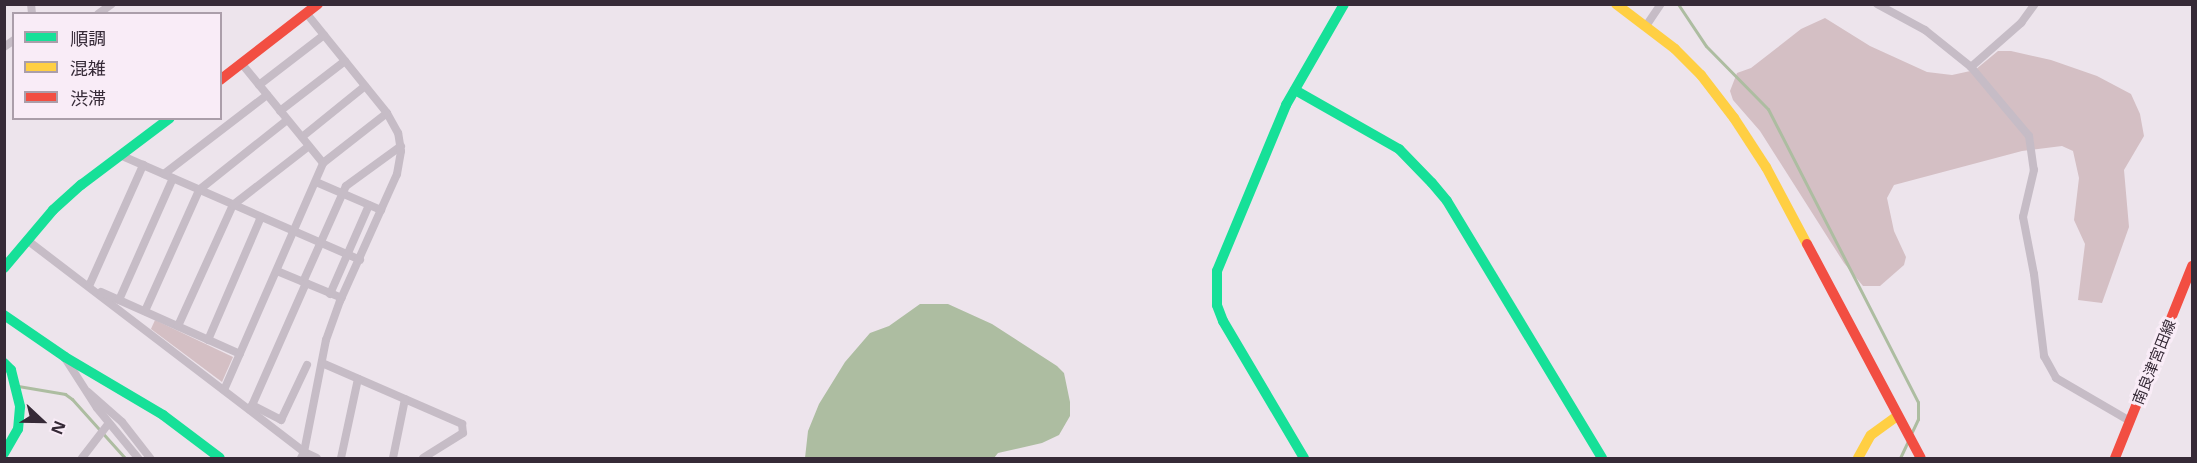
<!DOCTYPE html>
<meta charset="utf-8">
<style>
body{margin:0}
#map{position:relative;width:2197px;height:463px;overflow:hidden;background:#ede4ec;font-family:"Noto Sans","Noto Sans JP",sans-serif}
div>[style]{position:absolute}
.green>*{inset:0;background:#d4bfc4}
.water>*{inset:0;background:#adbda1}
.stream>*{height:3px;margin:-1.5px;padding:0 1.5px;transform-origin:1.5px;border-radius:1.5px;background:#adbda1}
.street>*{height:8px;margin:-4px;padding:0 4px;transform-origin:4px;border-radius:4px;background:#c6bcc6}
.fast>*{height:10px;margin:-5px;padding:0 5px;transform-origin:5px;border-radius:5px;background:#16e098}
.slow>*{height:10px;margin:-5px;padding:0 5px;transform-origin:5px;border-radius:5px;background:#ffcf43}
.jam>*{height:10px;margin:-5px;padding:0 5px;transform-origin:5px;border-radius:5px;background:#f24e42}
span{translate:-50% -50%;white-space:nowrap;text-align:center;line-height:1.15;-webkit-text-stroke:6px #f9ecf7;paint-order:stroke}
.street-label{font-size:15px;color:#362a37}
.frame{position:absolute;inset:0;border:6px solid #362a37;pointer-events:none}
.legend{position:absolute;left:12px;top:12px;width:210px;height:108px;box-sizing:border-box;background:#f9ecf7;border:2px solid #ab9eaa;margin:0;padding:8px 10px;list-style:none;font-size:18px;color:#362a37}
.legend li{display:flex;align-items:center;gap:12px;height:30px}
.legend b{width:30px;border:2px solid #ab9eaa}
.north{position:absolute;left:12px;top:391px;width:60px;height:60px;-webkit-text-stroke:4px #f9ecf7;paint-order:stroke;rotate:112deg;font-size:16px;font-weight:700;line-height:24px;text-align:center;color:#362a37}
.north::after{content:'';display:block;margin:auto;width:21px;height:27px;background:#362a37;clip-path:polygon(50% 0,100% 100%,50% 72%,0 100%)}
</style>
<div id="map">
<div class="green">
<i style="clip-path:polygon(1825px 18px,1870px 46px,1927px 72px,1952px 75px,1975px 70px,1998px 51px,2011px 51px,2051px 60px,2097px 76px,2131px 94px,2140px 114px,2144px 136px,2124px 170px,2129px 227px,2102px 303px,2078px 300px,2085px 244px,2074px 220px,2079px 178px,2073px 151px,2062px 146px,2022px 151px,1894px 185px,1887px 198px,1894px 231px,1906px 257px,1904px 265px,1880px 286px,1863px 286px,1844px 263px,1760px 131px,1733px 100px,1730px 91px,1737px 73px,1751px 68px,1801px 29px)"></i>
<i style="clip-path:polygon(155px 320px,233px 357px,222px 382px,151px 329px)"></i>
</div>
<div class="water">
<i style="clip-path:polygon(920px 304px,948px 304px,992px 324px,1057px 366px,1064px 373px,1070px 402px,1070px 416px,1059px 435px,1042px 443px,998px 453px,994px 458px,805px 458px,808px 431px,819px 404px,845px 362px,870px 333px,889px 326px)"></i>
</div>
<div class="stream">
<i style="left:1678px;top:4px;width:50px;rotate:56.3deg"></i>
<i style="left:1706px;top:46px;width:88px;rotate:45.5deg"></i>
<i style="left:1768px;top:109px;width:329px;rotate:62.9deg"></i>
<i style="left:1918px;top:402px;width:17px;rotate:90deg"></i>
<i style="left:1918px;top:419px;width:14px;rotate:115deg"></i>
<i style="left:18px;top:386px;width:48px;rotate:9.7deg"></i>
<i style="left:65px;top:394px;width:9px;rotate:36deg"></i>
<i style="left:72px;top:399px;width:79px;rotate:48.1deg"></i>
<i style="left:1900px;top:458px;width:19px;rotate:-65deg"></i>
</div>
<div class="street">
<i style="left:31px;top:4px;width:10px;rotate:84deg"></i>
<i style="left:1877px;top:4px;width:55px;rotate:28.4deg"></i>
<i style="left:1925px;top:30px;width:59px;rotate:38.8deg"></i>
<i style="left:1971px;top:67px;width:90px;rotate:50deg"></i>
<i style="left:2029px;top:136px;width:34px;rotate:82deg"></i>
<i style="left:2034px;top:170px;width:48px;rotate:103.2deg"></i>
<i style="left:2023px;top:217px;width:58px;rotate:79.1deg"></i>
<i style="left:2034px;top:274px;width:83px;rotate:83deg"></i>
<i style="left:2044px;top:356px;width:25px;rotate:61deg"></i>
<i style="left:2056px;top:378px;width:86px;rotate:30.2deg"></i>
<i style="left:98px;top:14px;width:17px;rotate:-36deg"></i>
<i style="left:1646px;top:26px;width:27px;rotate:-56deg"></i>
<i style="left:4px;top:47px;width:12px;rotate:-35deg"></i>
<i style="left:242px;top:64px;width:128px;rotate:50.7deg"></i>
<i style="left:1971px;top:67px;width:67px;rotate:-41.3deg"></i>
<i style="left:2021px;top:23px;width:24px;rotate:-54deg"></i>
<i style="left:259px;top:85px;width:82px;rotate:-37.6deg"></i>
<i style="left:280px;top:111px;width:82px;rotate:-37.6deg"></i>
<i style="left:302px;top:137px;width:81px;rotate:-39deg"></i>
<i style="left:120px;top:155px;width:262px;rotate:23.6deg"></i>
<i style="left:164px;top:174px;width:130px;rotate:-37.5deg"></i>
<i style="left:316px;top:182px;width:71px;rotate:23.3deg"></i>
<i style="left:27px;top:240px;width:349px;rotate:37.4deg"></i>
<i style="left:304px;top:452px;width:14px;rotate:25deg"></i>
<i style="left:277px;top:271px;width:70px;rotate:22.6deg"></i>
<i style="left:303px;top:282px;width:105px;rotate:-65.9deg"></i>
<i style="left:346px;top:186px;width:68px;rotate:-36deg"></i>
<i style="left:89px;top:286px;width:133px;rotate:-65.9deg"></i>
<i style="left:101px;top:292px;width:152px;rotate:24deg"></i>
<i style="left:330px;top:294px;width:97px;rotate:-66.3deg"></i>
<i style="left:119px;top:300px;width:133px;rotate:-66.1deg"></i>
<i style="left:145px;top:311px;width:133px;rotate:-65.9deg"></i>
<i style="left:199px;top:190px;width:112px;rotate:-38.5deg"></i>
<i style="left:178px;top:326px;width:133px;rotate:-65.6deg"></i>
<i style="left:233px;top:205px;width:96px;rotate:-37.8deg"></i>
<i style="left:208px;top:340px;width:134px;rotate:-66.7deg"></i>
<i style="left:65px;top:358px;width:59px;rotate:57.4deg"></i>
<i style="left:97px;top:408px;width:65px;rotate:50.6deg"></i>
<i style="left:322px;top:363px;width:153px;rotate:23.5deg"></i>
<i style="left:462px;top:424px;width:9px;rotate:84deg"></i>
<i style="left:463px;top:433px;width:47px;rotate:148deg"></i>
<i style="left:224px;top:390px;width:248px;rotate:-66.4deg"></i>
<i style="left:323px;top:163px;width:81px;rotate:-38deg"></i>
<i style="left:88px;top:392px;width:45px;rotate:41.4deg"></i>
<i style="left:122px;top:422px;width:46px;rotate:52.1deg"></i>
<i style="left:252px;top:405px;width:33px;rotate:27deg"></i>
<i style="left:281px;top:420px;width:61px;rotate:-64.7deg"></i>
<i style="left:250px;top:410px;width:139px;rotate:-66.2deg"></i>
<i style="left:82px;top:458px;width:44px;rotate:-52.4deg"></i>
<i style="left:301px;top:458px;width:7px;rotate:-63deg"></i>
<i style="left:304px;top:452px;width:114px;rotate:-78.9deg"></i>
<i style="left:326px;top:340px;width:41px;rotate:-70.3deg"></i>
<i style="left:340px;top:301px;width:139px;rotate:-65.8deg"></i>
<i style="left:397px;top:174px;width:23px;rotate:-80deg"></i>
<i style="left:401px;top:151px;width:18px;rotate:-99deg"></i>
<i style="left:398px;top:133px;width:23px;rotate:-119deg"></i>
<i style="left:387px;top:113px;width:127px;rotate:-128.9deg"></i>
<i style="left:341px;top:458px;width:81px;rotate:-77.9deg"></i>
<i style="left:393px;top:458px;width:60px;rotate:-78.5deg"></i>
</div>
<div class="fast">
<i style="left:1295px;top:90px;width:120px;rotate:29.6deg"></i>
<i style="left:1399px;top:149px;width:47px;rotate:45.9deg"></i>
<i style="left:1432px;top:183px;width:23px;rotate:50deg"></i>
<i style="left:1447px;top:201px;width:300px;rotate:58.9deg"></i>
<i style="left:4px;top:268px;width:76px;rotate:-49.8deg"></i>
<i style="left:53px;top:210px;width:38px;rotate:-42deg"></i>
<i style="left:81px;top:185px;width:111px;rotate:-37deg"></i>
<i style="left:4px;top:315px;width:74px;rotate:34.5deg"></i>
<i style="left:65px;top:357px;width:114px;rotate:30.6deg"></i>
<i style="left:163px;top:415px;width:71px;rotate:37deg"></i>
<i style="left:4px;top:363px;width:10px;rotate:45deg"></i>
<i style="left:11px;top:370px;width:38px;rotate:76deg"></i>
<i style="left:20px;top:407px;width:22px;rotate:95deg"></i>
<i style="left:18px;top:429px;width:28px;rotate:120deg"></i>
<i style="left:1304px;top:458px;width:159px;rotate:-120.6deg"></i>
<i style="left:1223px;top:321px;width:17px;rotate:-111deg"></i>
<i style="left:1217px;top:305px;width:34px;rotate:-90deg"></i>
<i style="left:1217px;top:271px;width:180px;rotate:-67.4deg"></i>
<i style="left:1286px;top:105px;width:116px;rotate:-60.1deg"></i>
</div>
<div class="slow">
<i style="left:1616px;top:4px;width:74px;rotate:37.3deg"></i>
<i style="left:1675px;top:49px;width:37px;rotate:45deg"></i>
<i style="left:1701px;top:75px;width:54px;rotate:52.5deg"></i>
<i style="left:1734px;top:118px;width:59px;rotate:56.9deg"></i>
<i style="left:1766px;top:167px;width:87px;rotate:62deg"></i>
<i style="left:1858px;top:458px;width:26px;rotate:-61deg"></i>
<i style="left:1871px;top:435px;width:32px;rotate:-36deg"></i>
</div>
<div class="jam">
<i style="left:220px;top:80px;width:124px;rotate:-37.8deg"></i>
<i style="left:1807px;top:244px;width:242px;rotate:62deg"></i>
<i style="left:2115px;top:458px;width:207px;rotate:-68.1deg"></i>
</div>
<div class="street-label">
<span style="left:2154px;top:362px;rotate:-68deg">南良津宮田線</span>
</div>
<div class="frame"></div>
<ul class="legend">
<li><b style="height:8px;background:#16e098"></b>順調</li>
<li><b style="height:8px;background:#ffcf43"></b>混雑</li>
<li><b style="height:8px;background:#f24e42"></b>渋滞</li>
</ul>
<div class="north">N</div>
</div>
